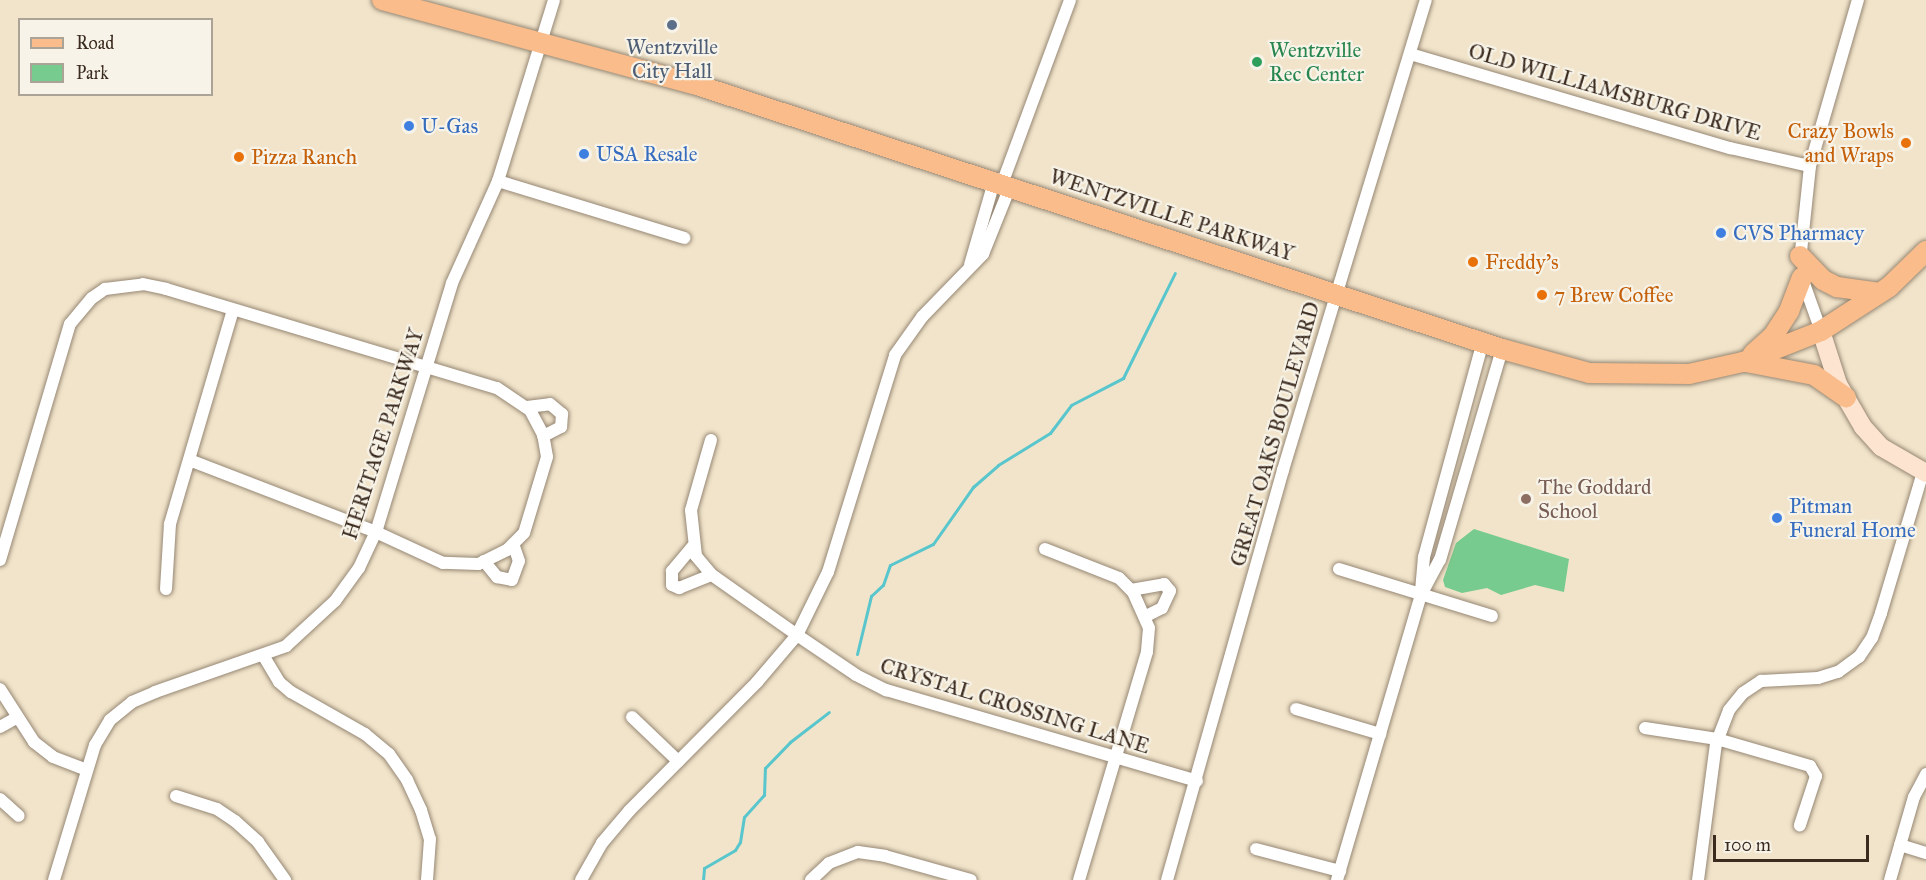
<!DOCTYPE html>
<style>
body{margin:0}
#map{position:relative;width:1926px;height:880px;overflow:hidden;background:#f1e4ca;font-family:"IM FELL Great Primer",serif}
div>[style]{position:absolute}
.green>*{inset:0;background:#78cb8e}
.stream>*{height:3px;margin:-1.5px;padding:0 1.5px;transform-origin:1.5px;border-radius:1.5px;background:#58c6cc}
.roads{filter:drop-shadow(0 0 2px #968774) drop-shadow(0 0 2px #968774)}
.street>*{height:12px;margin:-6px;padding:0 6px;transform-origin:6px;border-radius:6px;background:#fff}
.secondary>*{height:18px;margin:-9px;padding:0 9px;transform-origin:9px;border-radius:9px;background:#fde4d0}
.primary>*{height:20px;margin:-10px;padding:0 10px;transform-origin:10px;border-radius:10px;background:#f9bc8a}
.dots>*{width:16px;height:16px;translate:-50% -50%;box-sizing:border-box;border:3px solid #f7f3e8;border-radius:50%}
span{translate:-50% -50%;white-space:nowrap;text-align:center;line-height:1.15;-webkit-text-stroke:4.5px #f7f3e8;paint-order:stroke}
.service-label{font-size:21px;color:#4e5e75}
.leisure-label{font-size:21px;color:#27864d}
.left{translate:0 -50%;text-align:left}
.street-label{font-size:21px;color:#3b2a1e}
.shop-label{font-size:21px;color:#366cbe}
.food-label{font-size:21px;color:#c56008}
.right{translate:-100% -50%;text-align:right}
.education-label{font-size:21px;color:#785e54}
.legend{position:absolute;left:18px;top:18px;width:195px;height:78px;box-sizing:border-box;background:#f7f3e8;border:2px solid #aca397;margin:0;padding:8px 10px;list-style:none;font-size:18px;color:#3b2a1e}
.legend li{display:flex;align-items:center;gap:12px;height:30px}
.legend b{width:30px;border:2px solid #aca397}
.scale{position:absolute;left:1713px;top:835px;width:156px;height:27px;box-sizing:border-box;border:3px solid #3b2a1e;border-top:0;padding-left:8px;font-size:18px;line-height:21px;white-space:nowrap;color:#3b2a1e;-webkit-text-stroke:4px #f7f3e8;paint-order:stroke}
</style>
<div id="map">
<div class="green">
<i style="clip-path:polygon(1474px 529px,1569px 559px,1564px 592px,1535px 585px,1501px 595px,1487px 588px,1462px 593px,1445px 587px,1443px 580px,1456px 543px)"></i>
</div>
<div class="stream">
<i style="left:857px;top:654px;width:60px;rotate:-76.4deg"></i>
<i style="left:871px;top:596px;width:16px;rotate:-43deg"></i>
<i style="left:883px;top:585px;width:21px;rotate:-71deg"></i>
<i style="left:890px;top:565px;width:48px;rotate:-26deg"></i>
<i style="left:933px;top:544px;width:70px;rotate:-54.9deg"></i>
<i style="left:973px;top:487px;width:33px;rotate:-41deg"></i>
<i style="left:998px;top:465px;width:61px;rotate:-31.6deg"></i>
<i style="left:1050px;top:433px;width:35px;rotate:-53deg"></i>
<i style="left:1071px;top:405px;width:59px;rotate:-27.4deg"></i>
<i style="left:1123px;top:378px;width:117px;rotate:-63.7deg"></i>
<i style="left:703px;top:880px;width:12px;rotate:-85deg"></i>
<i style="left:704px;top:868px;width:36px;rotate:-30deg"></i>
<i style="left:735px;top:850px;width:9px;rotate:-58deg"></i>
<i style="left:740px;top:842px;width:25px;rotate:-81deg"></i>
<i style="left:744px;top:817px;width:30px;rotate:-48deg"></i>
<i style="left:764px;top:795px;width:27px;rotate:-88deg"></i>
<i style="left:765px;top:768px;width:36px;rotate:-46deg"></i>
<i style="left:790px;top:742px;width:49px;rotate:-37.6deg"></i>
</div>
<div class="roads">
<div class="street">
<i style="left:1410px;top:54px;width:334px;rotate:16.4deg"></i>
<i style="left:1730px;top:148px;width:82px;rotate:12.7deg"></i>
<i style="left:498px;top:181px;width:195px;rotate:17deg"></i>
<i style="left:1002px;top:184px;width:196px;rotate:-69.7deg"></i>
<i style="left:1800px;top:261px;width:96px;rotate:-84deg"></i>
<i style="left:1810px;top:166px;width:173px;rotate:-73.9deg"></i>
<i style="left:970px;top:265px;width:86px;rotate:-73.9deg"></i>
<i style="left:1802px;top:278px;width:56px;rotate:70.3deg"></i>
<i style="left:527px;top:407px;width:23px;rotate:-7deg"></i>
<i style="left:550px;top:404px;width:16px;rotate:40deg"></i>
<i style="left:562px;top:414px;width:13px;rotate:94deg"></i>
<i style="left:561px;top:427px;width:20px;rotate:153deg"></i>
<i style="left:711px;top:440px;width:73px;rotate:105.9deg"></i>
<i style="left:691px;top:510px;width:46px;rotate:83.8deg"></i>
<i style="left:696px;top:556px;width:25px;rotate:50deg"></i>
<i style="left:712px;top:575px;width:104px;rotate:35.2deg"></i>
<i style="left:797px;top:635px;width:71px;rotate:34.1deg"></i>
<i style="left:856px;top:675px;width:34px;rotate:27deg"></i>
<i style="left:886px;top:690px;width:324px;rotate:16.3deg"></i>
<i style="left:693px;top:546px;width:33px;rotate:130deg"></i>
<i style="left:672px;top:571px;width:14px;rotate:90deg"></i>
<i style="left:672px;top:585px;width:8px;rotate:23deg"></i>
<i style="left:679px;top:588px;width:35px;rotate:-22deg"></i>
<i style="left:1045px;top:549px;width:79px;rotate:21.4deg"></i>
<i style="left:1119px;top:578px;width:20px;rotate:45deg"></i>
<i style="left:1133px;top:592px;width:39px;rotate:66deg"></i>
<i style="left:1149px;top:628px;width:24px;rotate:95deg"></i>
<i style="left:1147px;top:652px;width:238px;rotate:106.6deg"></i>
<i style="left:0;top:560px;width:246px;rotate:-73.5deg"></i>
<i style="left:70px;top:324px;width:34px;rotate:-50deg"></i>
<i style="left:92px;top:298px;width:16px;rotate:-35deg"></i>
<i style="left:105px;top:289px;width:38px;rotate:-7deg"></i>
<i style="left:143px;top:284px;width:24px;rotate:12deg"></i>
<i style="left:166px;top:289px;width:345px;rotate:16.7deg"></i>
<i style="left:497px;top:388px;width:40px;rotate:34deg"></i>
<i style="left:530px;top:410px;width:27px;rotate:62deg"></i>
<i style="left:543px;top:434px;width:23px;rotate:80deg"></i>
<i style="left:547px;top:457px;width:79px;rotate:106.8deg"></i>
<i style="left:524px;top:533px;width:24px;rotate:135deg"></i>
<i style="left:507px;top:550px;width:32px;rotate:154deg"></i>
<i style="left:478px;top:564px;width:35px;rotate:-178deg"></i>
<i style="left:443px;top:563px;width:74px;rotate:-155.2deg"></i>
<i style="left:376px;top:532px;width:200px;rotate:-158.9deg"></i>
<i style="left:484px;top:561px;width:21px;rotate:51deg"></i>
<i style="left:497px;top:577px;width:15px;rotate:11deg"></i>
<i style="left:512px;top:580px;width:20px;rotate:-70deg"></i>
<i style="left:519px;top:561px;width:18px;rotate:-109deg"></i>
<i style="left:1339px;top:569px;width:160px;rotate:17.1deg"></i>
<i style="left:166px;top:589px;width:65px;rotate:-86.5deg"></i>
<i style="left:170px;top:524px;width:223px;rotate:-73.6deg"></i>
<i style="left:1131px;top:590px;width:34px;rotate:-10deg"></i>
<i style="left:1164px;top:584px;width:9px;rotate:49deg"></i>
<i style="left:1170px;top:591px;width:19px;rotate:115deg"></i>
<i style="left:1162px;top:608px;width:18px;rotate:153deg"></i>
<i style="left:1421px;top:591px;width:34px;rotate:-85deg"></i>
<i style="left:1424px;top:557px;width:223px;rotate:-74.7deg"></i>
<i style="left:263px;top:655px;width:31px;rotate:59deg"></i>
<i style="left:279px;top:682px;width:16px;rotate:40deg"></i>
<i style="left:291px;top:692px;width:85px;rotate:29.6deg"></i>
<i style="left:365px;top:734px;width:31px;rotate:40deg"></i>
<i style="left:389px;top:754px;width:32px;rotate:55deg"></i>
<i style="left:407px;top:780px;width:33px;rotate:65deg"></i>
<i style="left:421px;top:810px;width:30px;rotate:73deg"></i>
<i style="left:430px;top:839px;width:41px;rotate:94.2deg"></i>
<i style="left:0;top:689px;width:63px;rotate:57.3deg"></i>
<i style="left:34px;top:742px;width:24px;rotate:38deg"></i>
<i style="left:53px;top:757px;width:36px;rotate:21deg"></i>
<i style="left:1296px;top:709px;width:88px;rotate:16.6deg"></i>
<i style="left:632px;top:717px;width:64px;rotate:43.7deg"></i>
<i style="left:0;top:727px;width:18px;rotate:-29deg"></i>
<i style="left:1645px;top:728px;width:73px;rotate:8.7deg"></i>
<i style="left:1717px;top:739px;width:97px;rotate:16.2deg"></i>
<i style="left:1810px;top:766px;width:12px;rotate:59deg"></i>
<i style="left:1816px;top:776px;width:52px;rotate:108.1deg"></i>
<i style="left:176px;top:796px;width:43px;rotate:17.6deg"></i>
<i style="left:217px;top:809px;width:22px;rotate:34deg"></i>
<i style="left:235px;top:821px;width:31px;rotate:42deg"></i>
<i style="left:258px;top:842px;width:47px;rotate:54.6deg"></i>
<i style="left:0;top:799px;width:25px;rotate:42deg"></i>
<i style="left:1900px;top:845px;width:27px;rotate:17deg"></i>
<i style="left:1256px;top:849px;width:87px;rotate:14.7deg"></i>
<i style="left:54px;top:880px;width:141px;rotate:-73.1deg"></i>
<i style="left:95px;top:745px;width:29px;rotate:-59deg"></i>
<i style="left:110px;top:720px;width:28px;rotate:-39deg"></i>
<i style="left:132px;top:702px;width:25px;rotate:-23deg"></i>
<i style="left:155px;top:692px;width:139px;rotate:-19.3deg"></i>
<i style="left:286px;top:646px;width:67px;rotate:-42.6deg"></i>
<i style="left:335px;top:601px;width:41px;rotate:-54deg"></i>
<i style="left:359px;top:568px;width:40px;rotate:-65deg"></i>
<i style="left:376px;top:532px;width:260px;rotate:-73deg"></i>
<i style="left:452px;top:283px;width:112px;rotate:-65.7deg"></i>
<i style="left:498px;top:181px;width:189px;rotate:-72.8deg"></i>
<i style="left:581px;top:880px;width:43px;rotate:-60.4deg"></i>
<i style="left:602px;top:843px;width:43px;rotate:-49.7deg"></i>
<i style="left:630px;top:810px;width:180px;rotate:-45.2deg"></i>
<i style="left:757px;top:682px;width:62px;rotate:-49.6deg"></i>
<i style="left:797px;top:635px;width:70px;rotate:-63.8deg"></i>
<i style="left:828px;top:572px;width:227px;rotate:-72.8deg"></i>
<i style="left:895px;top:355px;width:47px;rotate:-54.6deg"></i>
<i style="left:922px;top:317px;width:88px;rotate:-45.9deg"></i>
<i style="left:983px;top:254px;width:72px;rotate:-68.1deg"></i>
<i style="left:811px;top:880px;width:25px;rotate:-43deg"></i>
<i style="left:829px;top:863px;width:31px;rotate:-21deg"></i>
<i style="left:858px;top:852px;width:27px;rotate:8deg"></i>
<i style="left:885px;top:856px;width:89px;rotate:15.6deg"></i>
<i style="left:1167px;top:880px;width:426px;rotate:-74.2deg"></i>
<i style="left:1283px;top:470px;width:491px;rotate:-73.1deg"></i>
<i style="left:1337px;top:880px;width:297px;rotate:-73.6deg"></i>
<i style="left:1421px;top:595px;width:40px;rotate:-62deg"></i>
<i style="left:1440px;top:560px;width:220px;rotate:-73.6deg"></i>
<i style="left:1698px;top:880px;width:137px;rotate:-82.5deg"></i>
<i style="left:1716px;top:744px;width:36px;rotate:-69deg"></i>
<i style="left:1729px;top:710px;width:22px;rotate:-51deg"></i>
<i style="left:1743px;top:693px;width:22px;rotate:-34deg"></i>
<i style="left:1761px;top:681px;width:57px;rotate:-3deg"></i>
<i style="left:1818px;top:678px;width:21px;rotate:-17deg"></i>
<i style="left:1838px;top:672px;width:26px;rotate:-36deg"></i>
<i style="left:1859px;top:657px;width:23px;rotate:-56deg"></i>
<i style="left:1872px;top:638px;width:27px;rotate:-70deg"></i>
<i style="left:1881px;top:613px;width:147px;rotate:-73.4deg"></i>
<i style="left:1890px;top:880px;width:86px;rotate:-73.9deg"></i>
<i style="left:1914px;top:797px;width:26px;rotate:-62deg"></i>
</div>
<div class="secondary">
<i style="left:1821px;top:331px;width:56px;rotate:72.2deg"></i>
<i style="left:1838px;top:384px;width:50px;rotate:59.8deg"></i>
<i style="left:1863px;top:427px;width:27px;rotate:48deg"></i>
<i style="left:1881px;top:447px;width:52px;rotate:30deg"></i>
</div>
<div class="primary">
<i style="left:382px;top:0;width:323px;rotate:15.1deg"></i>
<i style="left:694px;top:84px;width:850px;rotate:18.16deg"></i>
<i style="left:1502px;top:349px;width:90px;rotate:15.4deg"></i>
<i style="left:1589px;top:373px;width:100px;rotate:0.6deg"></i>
<i style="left:1689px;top:374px;width:55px;rotate:-12.5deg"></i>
<i style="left:1743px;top:362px;width:84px;rotate:-21.7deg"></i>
<i style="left:1821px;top:331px;width:81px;rotate:-32.9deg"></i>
<i style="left:1889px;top:287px;width:52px;rotate:-44.2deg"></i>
<i style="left:1800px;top:256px;width:33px;rotate:46deg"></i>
<i style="left:1823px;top:280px;width:16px;rotate:27deg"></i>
<i style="left:1837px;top:287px;width:43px;rotate:7.9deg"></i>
<i style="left:1753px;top:354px;width:27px;rotate:-42deg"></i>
<i style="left:1773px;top:336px;width:30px;rotate:-57deg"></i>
<i style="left:1789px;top:311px;width:36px;rotate:-69deg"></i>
<i style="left:1746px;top:362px;width:69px;rotate:10.8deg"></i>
<i style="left:1814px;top:375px;width:39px;rotate:35deg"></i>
</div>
</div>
<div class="dots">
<i style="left:672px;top:25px;background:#5c6f8a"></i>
<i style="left:1257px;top:62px;background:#2e9e5b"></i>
<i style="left:409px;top:126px;background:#3f7fe0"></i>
<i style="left:1906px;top:143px;background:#e8710a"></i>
<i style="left:584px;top:154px;background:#3f7fe0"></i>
<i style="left:239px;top:157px;background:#e8710a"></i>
<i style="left:1721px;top:233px;background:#3f7fe0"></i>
<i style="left:1473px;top:262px;background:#e8710a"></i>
<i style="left:1542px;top:295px;background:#e8710a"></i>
<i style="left:1526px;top:499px;background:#8d6e63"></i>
<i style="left:1777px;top:518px;background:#3f7fe0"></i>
</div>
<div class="service-label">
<span style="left:672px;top:59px">Wentzville<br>City Hall</span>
</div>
<div class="leisure-label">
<span class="left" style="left:1269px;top:62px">Wentzville<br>Rec Center</span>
</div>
<div class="street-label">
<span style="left:1615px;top:92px;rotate:16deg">OLD WILLIAMSBURG DRIVE</span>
<span style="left:1172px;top:215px;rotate:18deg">WENTZVILLE PARKWAY</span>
<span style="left:383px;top:434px;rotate:-72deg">HERITAGE PARKWAY</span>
<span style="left:1275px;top:434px;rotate:-74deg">GREAT OAKS BOULEVARD</span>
<span style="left:1015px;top:706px;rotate:17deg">CRYSTAL CROSSING LANE</span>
</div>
<div class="shop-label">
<span class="left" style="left:421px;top:126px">U-Gas</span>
<span class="left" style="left:596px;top:154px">USA Resale</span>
<span class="left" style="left:1733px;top:233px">CVS Pharmacy</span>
<span class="left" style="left:1789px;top:518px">Pitman<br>Funeral Home</span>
</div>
<div class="food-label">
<span class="right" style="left:1894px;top:143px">Crazy Bowls<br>and Wraps</span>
<span class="left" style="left:251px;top:157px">Pizza Ranch</span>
<span class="left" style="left:1485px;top:262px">Freddy's</span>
<span class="left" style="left:1554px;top:295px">7 Brew Coffee</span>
</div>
<div class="education-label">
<span class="left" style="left:1538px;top:499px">The Goddard<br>School</span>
</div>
<ul class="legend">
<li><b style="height:8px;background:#f9bc8a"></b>Road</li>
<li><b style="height:16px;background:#78cb8e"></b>Park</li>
</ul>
<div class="scale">100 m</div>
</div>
